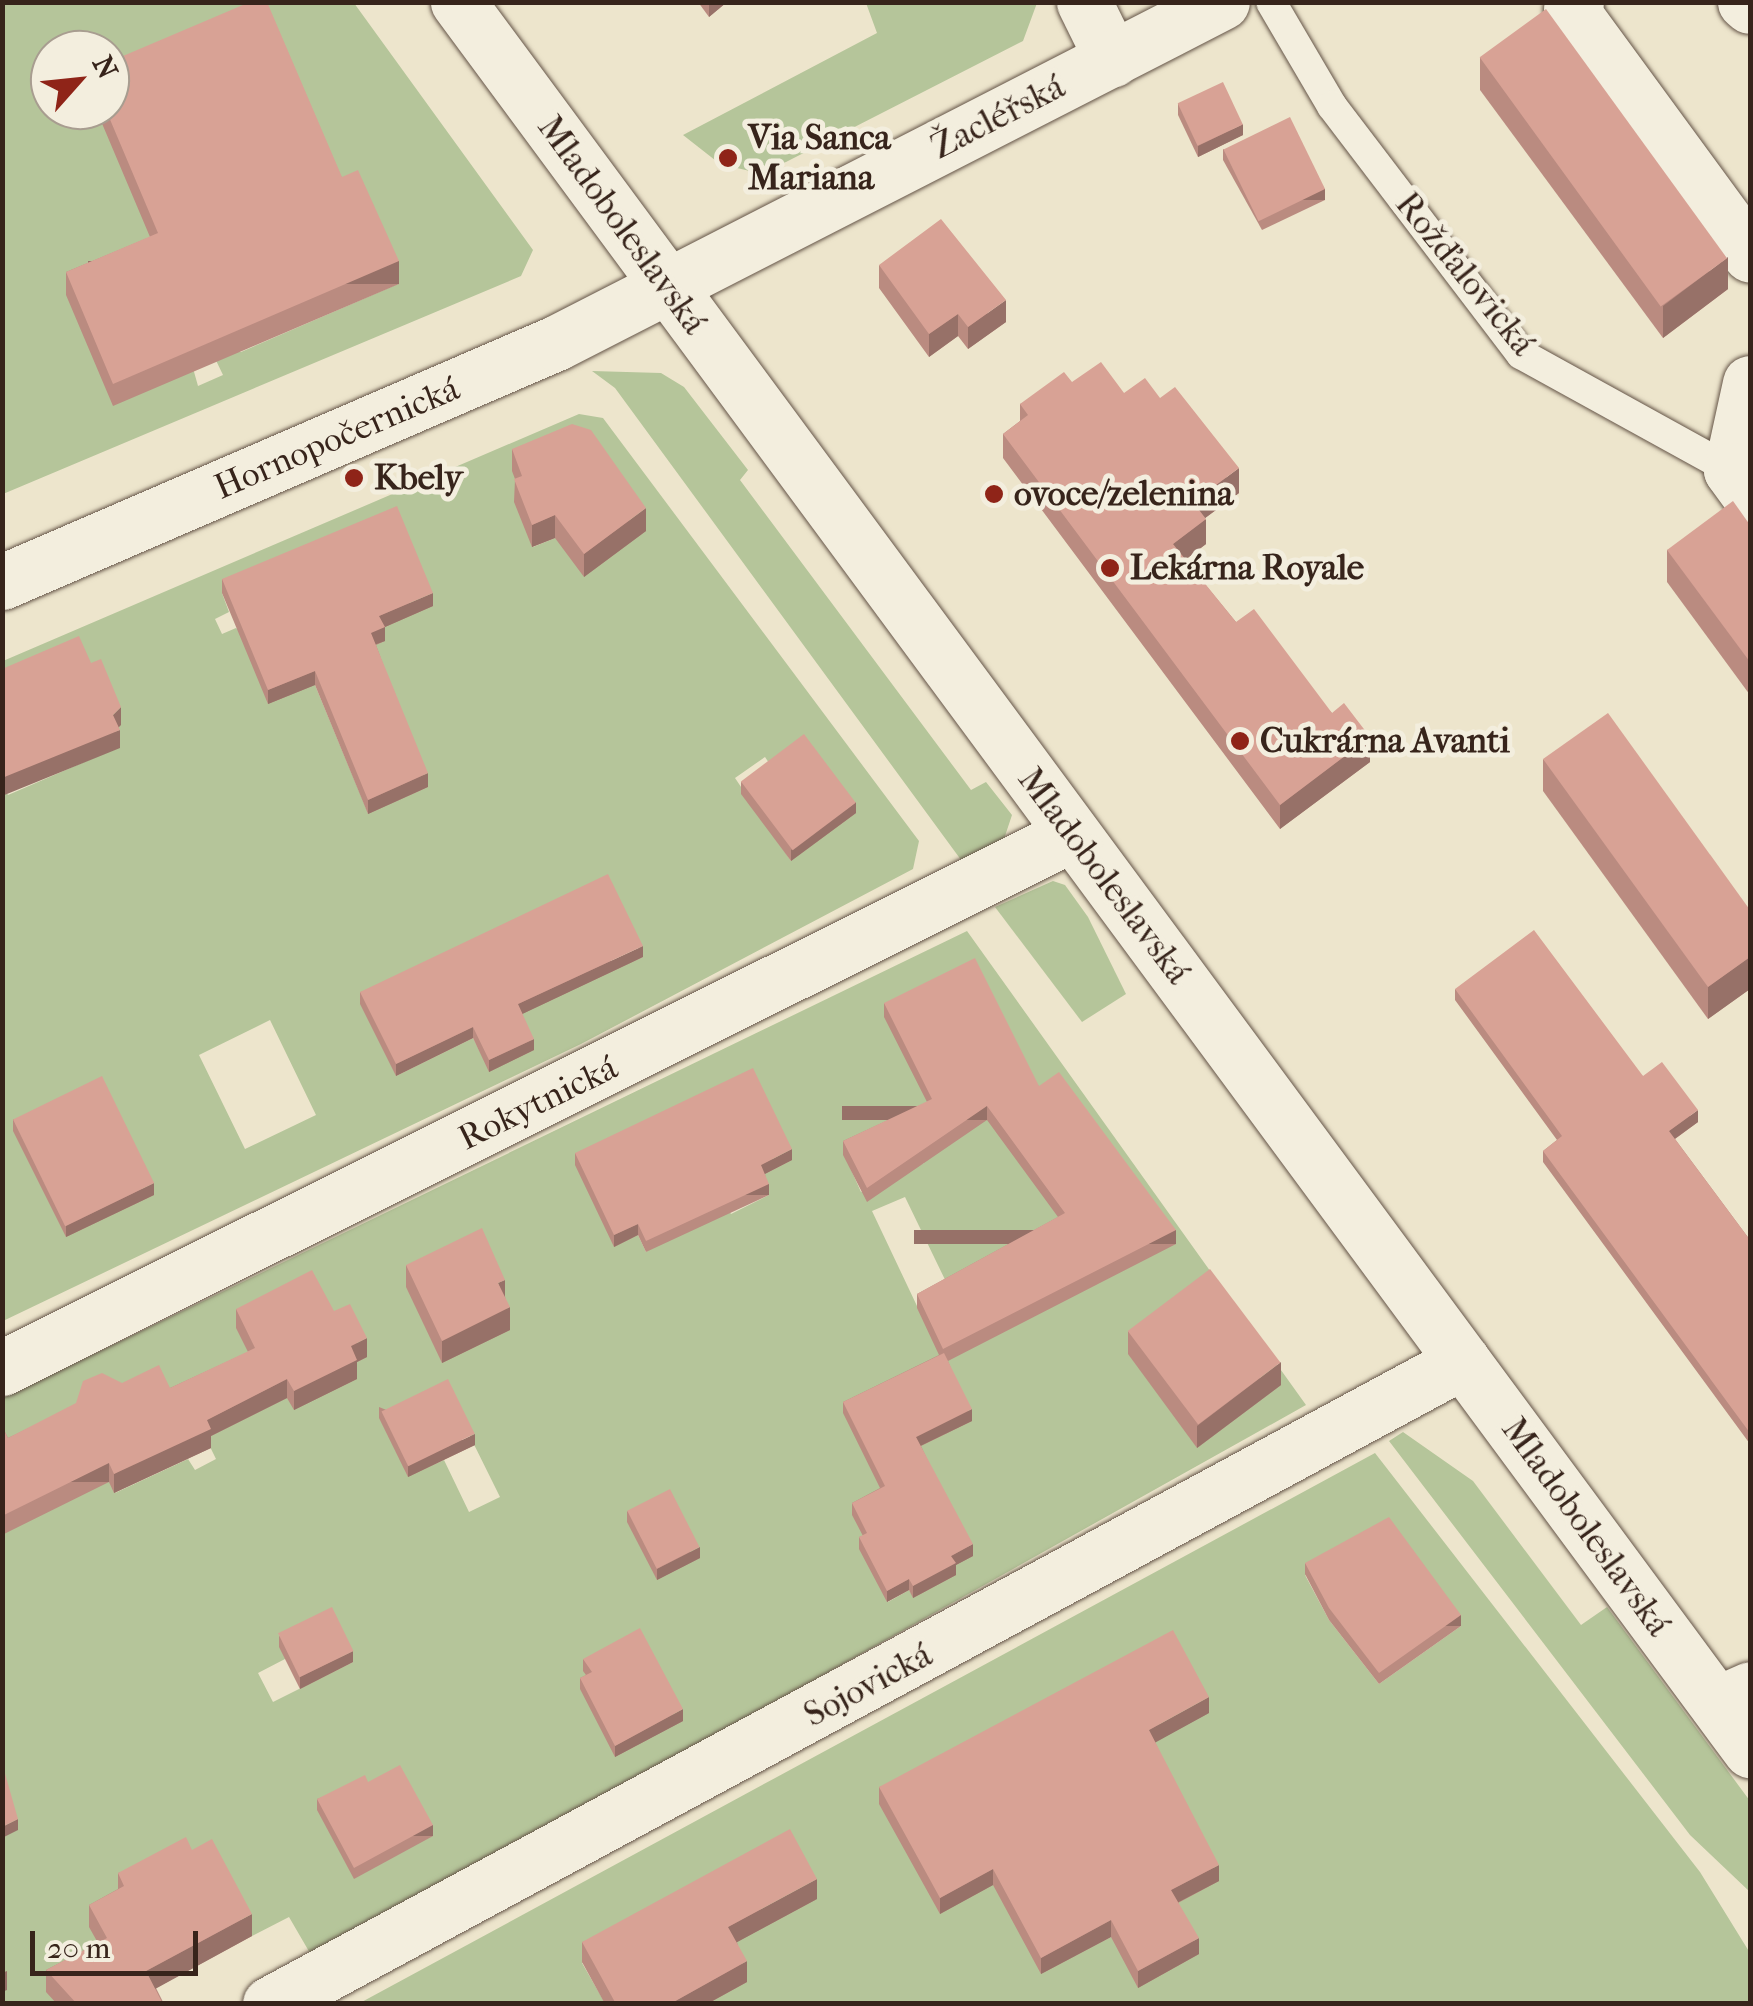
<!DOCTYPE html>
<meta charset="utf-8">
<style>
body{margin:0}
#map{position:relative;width:1753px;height:2006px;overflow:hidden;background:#ede5cc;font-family:"IM FELL French Canon",serif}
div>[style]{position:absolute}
.green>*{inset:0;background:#b5c59a}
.roads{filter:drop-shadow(0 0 2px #645447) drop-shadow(0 0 2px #645447)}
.service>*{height:30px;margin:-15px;padding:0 15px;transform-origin:15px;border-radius:15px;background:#f3eede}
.minor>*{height:55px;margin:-27.5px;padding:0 27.5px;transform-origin:27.5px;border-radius:27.5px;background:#f3eede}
.tertiary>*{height:55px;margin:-27.5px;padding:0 27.5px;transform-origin:27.5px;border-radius:27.5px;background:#f3eede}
.secondary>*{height:55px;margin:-27.5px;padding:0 27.5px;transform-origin:27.5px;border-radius:27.5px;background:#f3eede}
.wall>*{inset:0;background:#ba8b80}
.shaded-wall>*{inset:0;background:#977168;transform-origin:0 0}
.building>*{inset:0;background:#d8a295;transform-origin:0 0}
.dots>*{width:28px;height:28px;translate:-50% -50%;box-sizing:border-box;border:5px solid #f3eede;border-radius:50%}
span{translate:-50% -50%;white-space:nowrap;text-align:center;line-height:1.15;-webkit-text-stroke:10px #f3eede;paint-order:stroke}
.street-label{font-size:35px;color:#37241b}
.poi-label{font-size:35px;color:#37241b;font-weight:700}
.left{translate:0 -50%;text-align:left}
.frame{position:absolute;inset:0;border:5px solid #37241b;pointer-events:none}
.north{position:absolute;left:30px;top:30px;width:100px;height:100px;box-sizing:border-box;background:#f3eede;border:2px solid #a89d90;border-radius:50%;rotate:63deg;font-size:28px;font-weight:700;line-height:40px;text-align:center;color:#37241b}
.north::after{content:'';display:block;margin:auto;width:35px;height:45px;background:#8f2418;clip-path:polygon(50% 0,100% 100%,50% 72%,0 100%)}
.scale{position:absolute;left:30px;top:1931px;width:168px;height:45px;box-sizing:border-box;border:5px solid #37241b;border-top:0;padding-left:12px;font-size:30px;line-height:35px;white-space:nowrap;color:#37241b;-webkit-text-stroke:8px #f3eede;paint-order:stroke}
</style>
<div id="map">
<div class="green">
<i style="clip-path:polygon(evenodd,3px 3px,354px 3px,533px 250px,521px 276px,3px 494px,3px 3px,50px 50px,110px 50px,110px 109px,398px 284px,241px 352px,211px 350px,223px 375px,198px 386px,168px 279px,107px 110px,50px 110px,50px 50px)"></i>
<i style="clip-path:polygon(866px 3px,1037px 3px,1023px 41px,786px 162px,754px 172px,720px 164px,683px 135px,877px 33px)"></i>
<i style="clip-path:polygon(592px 371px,661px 373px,684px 387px,748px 470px,740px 480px,971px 790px,986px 782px,1012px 815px,1003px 842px,964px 864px,615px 388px)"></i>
<i style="clip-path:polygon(evenodd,579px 414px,603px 418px,919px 841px,913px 869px,581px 1044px,3px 1321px,2px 784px,8px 795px,119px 747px,3px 686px,3px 661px,579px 414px,522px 498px,646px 531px,555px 538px,533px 547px,522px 498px,579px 414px,222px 593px,428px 787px,368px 813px,315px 685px,236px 628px,222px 634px,215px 619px,229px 612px,222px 593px,579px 414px,765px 757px,773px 769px,791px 861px,735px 778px,765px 757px,579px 414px,609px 886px,643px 957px,516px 1012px,490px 1071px,473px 1038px,396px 1076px,609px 886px,579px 414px,270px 1020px,316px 1115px,245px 1149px,199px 1055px,270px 1020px)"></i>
<i style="clip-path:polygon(1053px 881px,1065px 885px,1088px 917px,1126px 994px,1082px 1022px,995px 907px)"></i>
<i style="clip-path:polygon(evenodd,967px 931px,1306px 1405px,314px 1960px,289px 1917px,252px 1936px,107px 1960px,58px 2004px,3px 2003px,3px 1398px,967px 931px,844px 1154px,924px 1163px,861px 1192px,844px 1154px,967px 931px,792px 1160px,761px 1176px,769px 1195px,731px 1214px,721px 1195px,646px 1252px,638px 1235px,614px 1246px,792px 1160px,967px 931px,905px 1197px,950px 1290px,1065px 1227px,944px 1363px,872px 1211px,905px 1197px,967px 931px,446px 1388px,500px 1497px,469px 1512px,444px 1460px,408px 1476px,446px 1388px,967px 931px,187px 1400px,216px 1459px,195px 1470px,188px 1459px,115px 1493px,187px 1400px,967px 931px,867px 1545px,955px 1574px,955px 1575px,914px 1597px,909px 1590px,888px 1602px,867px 1545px,967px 931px,285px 1659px,353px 1662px,273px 1702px,258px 1673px,285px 1659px)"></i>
<i style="clip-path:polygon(1403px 1432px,1473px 1481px,1581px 1625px,1607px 1607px,1750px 1801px,1750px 1892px,1690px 1835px,1389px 1441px)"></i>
<i style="clip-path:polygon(evenodd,1375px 1453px,1700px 1872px,1750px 1953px,1750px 2004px,707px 2003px,747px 1981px,582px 1963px,605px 2003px,358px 2004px,1375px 1453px,1305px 1575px,1461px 1626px,1379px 1684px,1329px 1620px,1305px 1575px,1375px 1453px,1173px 1646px,1149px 1746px,1159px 1883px,1111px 1937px,1041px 1973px,1173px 1646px)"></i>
</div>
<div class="roads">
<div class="service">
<i style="left:1271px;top:2px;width:121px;rotate:59.6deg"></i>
<i style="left:1332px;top:106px;width:312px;rotate:52.7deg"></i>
<i style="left:1521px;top:354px;width:240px;rotate:28.9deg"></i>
</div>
<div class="minor">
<i style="left:1084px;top:2px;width:64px;rotate:63.8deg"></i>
<i style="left:1576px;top:2px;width:9px;rotate:122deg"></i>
<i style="left:1571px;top:10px;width:303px;rotate:53.8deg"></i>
<i style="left:1745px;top:2px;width:6px;rotate:39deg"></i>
<i style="left:1750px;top:383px;width:89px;rotate:102.3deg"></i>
<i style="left:1731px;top:470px;width:32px;rotate:54deg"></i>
<i style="left:2px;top:1368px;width:1196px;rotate:-26.52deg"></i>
<i style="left:1717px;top:1704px;width:36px;rotate:-24deg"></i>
<i style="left:270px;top:2004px;width:1355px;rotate:-28.32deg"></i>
</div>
<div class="tertiary">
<i style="left:2px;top:582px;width:603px;rotate:-23.34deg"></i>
<i style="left:556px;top:343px;width:748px;rotate:-27.11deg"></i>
</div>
<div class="secondary">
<i style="left:458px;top:2px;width:2174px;rotate:53.53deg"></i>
</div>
</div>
<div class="wall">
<i style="clip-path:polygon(698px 2px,727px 2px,709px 17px)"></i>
<i style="clip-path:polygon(123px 56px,342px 177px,399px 284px,113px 406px,66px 295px,66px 272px,150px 237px,98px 114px,98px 110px,110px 110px,123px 73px)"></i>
<i style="clip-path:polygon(1480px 57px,1728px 289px,1663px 338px,1480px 90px)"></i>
<i style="clip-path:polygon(1178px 103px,1243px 135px,1198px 157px,1178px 115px)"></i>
<i style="clip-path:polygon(1223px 149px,1325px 200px,1262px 230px,1223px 160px)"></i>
<i style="clip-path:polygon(879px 265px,1006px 322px,968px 349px,958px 336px,929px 357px,879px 288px)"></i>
<i style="clip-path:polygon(1072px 382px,1124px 393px,1160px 398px,1239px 493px,1205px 518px,1206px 544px,1185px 560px,1236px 622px,1332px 713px,1370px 762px,1280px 829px,1003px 458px,1003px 434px,1020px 421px,1020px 404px)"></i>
<i style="clip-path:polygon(512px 449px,646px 531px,584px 577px,555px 538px,532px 547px,514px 502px,515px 479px,512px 471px)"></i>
<i style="clip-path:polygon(1750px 525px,1750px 695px,1667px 582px,1667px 550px)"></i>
<i style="clip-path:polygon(222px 579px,433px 606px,385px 627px,385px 641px,376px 645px,428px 787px,368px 814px,315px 685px,268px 704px,222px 593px)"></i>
<i style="clip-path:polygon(1543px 759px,1750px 910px,1750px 989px,1708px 1019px,1543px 791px)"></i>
<i style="clip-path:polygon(741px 782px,856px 813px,791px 861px,741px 794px)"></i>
<i style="clip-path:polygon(643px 957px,522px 1014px,534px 1050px,489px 1072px,473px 1038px,396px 1076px,360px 1004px,360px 992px)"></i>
<i style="clip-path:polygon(1455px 989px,1643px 1076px,1698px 1122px,1675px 1139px,1750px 1240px,1750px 1444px,1543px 1162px,1543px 1151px,1557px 1140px,1455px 1000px)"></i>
<i style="clip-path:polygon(884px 1003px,1039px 1086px,1176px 1244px,948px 1361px,972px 1421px,921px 1446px,973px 1556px,956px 1565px,956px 1575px,913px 1598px,909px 1590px,887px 1602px,859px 1549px,859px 1537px,863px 1536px,852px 1515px,852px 1503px,880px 1488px,843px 1413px,843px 1402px,939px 1355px,917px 1308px,917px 1294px,1058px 1217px,987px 1120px,867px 1202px,843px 1155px,843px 1141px,927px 1102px,884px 1017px)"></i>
<i style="clip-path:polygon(13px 1119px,154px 1195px,66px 1237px,13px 1131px)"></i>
<i style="clip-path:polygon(575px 1153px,792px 1160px,765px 1174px,769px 1195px,646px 1252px,638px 1235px,614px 1247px,575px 1165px)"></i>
<i style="clip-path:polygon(406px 1265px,505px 1296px,510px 1330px,442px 1363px,406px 1287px)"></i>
<i style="clip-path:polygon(236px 1309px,334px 1311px,367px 1357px,357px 1362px,357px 1379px,294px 1410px,287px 1398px,211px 1436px,211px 1448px,114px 1493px,109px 1482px,2px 1535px,2px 1426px,8px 1438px,122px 1383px,170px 1388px,248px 1352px,236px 1328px)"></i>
<i style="clip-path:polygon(1128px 1331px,1281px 1385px,1197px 1448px,1128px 1354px)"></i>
<i style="clip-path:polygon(379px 1407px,475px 1445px,408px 1477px,379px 1418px)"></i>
<i style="clip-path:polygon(627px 1511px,700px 1558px,657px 1580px,627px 1522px)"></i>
<i style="clip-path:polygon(1305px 1563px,1461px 1626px,1379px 1684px,1329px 1620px,1305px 1574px)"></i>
<i style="clip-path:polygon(279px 1636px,353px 1662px,300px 1689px,279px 1647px)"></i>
<i style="clip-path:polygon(583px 1659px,683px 1721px,615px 1757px,580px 1689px,580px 1678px,586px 1675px,583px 1671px)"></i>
<i style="clip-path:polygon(1209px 1713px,1155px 1742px,1219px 1881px,1178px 1903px,1199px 1954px,1138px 1988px,1111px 1937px,1041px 1974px,993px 1885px,940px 1914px,879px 1804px,879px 1787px)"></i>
<i style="clip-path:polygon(368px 1782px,433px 1836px,354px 1879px,317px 1810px,317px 1799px)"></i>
<i style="clip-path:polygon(192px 1850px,252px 1936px,156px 1988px,164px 2004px,57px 2004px,46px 1992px,46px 1970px,98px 1943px,89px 1927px,89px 1905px,118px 1889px,118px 1873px)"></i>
<i style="clip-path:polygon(817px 1899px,737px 1942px,747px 1982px,707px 2004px,605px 2004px,582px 1962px,582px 1942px)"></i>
</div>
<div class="shaded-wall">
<i style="clip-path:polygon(712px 2px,727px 2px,709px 17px,709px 5px)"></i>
<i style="clip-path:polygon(1243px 124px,1243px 135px,1198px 157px,1198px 146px)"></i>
<i style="left:1325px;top:189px;width:11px;height:70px;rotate:90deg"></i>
<i style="clip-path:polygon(1728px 257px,1728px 289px,1663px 338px,1663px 306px)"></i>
<i style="left:399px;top:261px;width:23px;height:311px;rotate:90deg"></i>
<i style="clip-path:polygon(1006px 300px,1006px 322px,968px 349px,968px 327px)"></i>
<i style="clip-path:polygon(958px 314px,958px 336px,929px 357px,929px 334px)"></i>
<i style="clip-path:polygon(1239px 468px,1239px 493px,1193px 527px,1193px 502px)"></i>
<i style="clip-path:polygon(646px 508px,646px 531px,584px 577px,584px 554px)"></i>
<i style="clip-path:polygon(555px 515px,555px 538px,532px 547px,532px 525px)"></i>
<i style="clip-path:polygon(1206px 519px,1206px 544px,1173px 569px,1173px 544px)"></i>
<i style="clip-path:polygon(433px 593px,433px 606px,385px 627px,385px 641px,371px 646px,371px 633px,379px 616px)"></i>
<i style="clip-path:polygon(315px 671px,315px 685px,268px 704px,268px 690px)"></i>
<i style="clip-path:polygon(121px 707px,121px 725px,114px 732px,120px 730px,120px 748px,2px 796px,2px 778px,113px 715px)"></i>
<i style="clip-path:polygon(1370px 737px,1370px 762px,1280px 829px,1280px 805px)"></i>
<i style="clip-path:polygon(428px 773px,428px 787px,368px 814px,368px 800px)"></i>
<i style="clip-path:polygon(856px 802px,856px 813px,791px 861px,791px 850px)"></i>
<i style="clip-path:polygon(643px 946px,643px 957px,518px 1016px,518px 1004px)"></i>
<i style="clip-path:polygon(1750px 957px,1750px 989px,1708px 1019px,1708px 987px)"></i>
<i style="clip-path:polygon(473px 1027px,473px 1038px,396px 1076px,396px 1064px)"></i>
<i style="clip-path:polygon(534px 1039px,534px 1050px,489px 1072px,489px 1060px)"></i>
<i style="left:987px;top:1106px;width:14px;height:145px;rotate:90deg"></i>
<i style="clip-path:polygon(1698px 1110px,1698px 1122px,1669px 1143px,1669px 1131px)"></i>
<i style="clip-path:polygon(792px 1149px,792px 1160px,761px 1176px,761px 1165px)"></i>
<i style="clip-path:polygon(154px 1183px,154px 1195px,66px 1237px,66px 1226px)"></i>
<i style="left:769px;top:1184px;width:11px;height:136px;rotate:90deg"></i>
<i style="clip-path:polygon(638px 1224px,638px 1235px,614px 1247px,614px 1235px)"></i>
<i style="left:1176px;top:1230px;width:14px;height:262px;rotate:90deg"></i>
<i style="clip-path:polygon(505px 1280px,505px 1302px,498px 1283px)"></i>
<i style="clip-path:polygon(510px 1307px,510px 1330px,442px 1363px,442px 1341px)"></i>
<i style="clip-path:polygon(367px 1338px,367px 1357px,357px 1362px,357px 1379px,294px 1410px,294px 1391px,351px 1346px)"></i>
<i style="clip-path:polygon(1281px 1362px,1281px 1385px,1197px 1448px,1197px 1426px)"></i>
<i style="clip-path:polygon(287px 1379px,287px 1398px,211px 1436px,211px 1448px,114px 1493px,114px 1474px,207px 1420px)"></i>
<i style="clip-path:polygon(972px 1409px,972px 1421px,916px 1448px,916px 1437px)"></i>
<i style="clip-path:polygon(475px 1434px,475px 1445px,408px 1477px,408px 1465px)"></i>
<i style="left:109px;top:1463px;width:19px;height:119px;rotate:90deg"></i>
<i style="clip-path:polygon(973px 1544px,973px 1556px,956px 1565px,956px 1575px,913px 1598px,913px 1586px,951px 1556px)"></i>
<i style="clip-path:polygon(700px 1547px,700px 1558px,657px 1580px,657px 1569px)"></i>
<i style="clip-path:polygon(909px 1579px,909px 1590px,887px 1602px,887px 1591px)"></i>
<i style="left:1461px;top:1615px;width:11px;height:100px;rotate:90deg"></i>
<i style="clip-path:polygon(353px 1651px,353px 1662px,300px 1689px,300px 1677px)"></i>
<i style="clip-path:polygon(1209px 1697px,1209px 1713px,1149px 1746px,1149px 1730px)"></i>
<i style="clip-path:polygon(683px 1709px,683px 1721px,615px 1757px,615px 1746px)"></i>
<i style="clip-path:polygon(18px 1819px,18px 1830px,2px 1838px,2px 1827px)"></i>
<i style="left:433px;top:1825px;width:11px;height:90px;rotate:90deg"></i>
<i style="clip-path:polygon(1219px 1865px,1219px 1881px,1171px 1906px,1171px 1890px)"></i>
<i style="clip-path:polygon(993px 1869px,993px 1885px,940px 1914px,940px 1898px)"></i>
<i style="clip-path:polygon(817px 1879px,817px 1899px,728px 1947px,728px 1927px)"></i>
<i style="clip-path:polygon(252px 1914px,252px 1936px,146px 1994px,146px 1971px)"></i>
<i style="clip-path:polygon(1111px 1920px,1111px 1937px,1041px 1974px,1041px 1958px)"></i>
<i style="clip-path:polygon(1199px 1938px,1199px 1954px,1138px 1988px,1138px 1971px)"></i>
<i style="clip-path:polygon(747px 1961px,747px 1982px,707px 2004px,670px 2004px)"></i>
<i style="clip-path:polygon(7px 1971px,7px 1990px,2px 1992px,2px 1973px)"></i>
</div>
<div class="building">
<i style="clip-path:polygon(250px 2px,267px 2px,342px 177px,358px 170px,399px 261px,113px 384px,66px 272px,158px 233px,106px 110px,110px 110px,110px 82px,128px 69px,123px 56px)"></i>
<i style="left:1546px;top:9px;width:308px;height:82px;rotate:54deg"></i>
<i style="left:1223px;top:82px;width:47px;height:50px;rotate:65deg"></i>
<i style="left:1290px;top:117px;width:80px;height:74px;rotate:64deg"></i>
<i style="clip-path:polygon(941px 219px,1006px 300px,968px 327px,958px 314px,929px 334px,879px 265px)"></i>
<i style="clip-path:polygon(1101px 362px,1124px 393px,1145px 378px,1160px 398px,1175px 387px,1239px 468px,1193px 502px,1206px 519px,1173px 544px,1236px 622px,1254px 609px,1332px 713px,1344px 703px,1370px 737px,1280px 805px,1003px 434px,1028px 415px,1020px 404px,1064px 372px,1072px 382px)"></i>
<i style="clip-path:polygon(572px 424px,591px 430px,646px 508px,584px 554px,555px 515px,532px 525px,514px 479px,522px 476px,512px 449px)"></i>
<i style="clip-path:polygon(1733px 501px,1750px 525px,1750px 662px,1667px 550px)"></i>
<i style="clip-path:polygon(397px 506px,433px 593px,379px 616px,385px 627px,371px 633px,428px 773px,368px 800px,315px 671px,268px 690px,222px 579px)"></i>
<i style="clip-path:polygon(79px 636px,91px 663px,101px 659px,121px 707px,113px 715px,120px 730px,2px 778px,2px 669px)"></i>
<i style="clip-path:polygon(1608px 713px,1750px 910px,1750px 957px,1708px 987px,1543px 759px)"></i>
<i style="left:804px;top:734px;width:86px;height:79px;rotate:53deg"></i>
<i style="clip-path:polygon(608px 874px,643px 946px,518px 1004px,534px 1039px,489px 1060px,473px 1027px,396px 1064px,360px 992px)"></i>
<i style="clip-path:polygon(1534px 930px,1643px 1076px,1662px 1062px,1698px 1110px,1669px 1131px,1750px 1240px,1750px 1433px,1543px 1151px,1562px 1136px,1455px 989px)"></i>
<i style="clip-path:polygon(975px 958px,1039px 1086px,1059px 1072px,1176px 1230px,943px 1349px,917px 1294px,1065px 1213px,987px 1106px,867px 1188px,843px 1141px,932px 1099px,884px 1003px)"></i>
<i style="clip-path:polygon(753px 1068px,792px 1149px,761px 1165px,769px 1184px,646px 1241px,638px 1224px,614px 1235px,575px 1153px)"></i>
<i style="left:102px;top:1076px;width:119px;height:99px;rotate:64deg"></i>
<i style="clip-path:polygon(482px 1228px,505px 1280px,498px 1283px,510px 1307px,442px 1341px,406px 1265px)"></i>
<i style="left:1210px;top:1269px;width:117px;height:103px;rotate:53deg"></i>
<i style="clip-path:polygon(312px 1270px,334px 1311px,350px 1304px,367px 1338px,351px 1346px,357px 1360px,294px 1391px,287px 1379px,207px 1420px,211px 1429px,114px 1474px,109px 1463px,2px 1516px,2px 1426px,8px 1438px,76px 1403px,83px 1381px,102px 1373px,122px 1383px,159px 1365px,170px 1388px,255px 1348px,236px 1309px)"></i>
<i style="clip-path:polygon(944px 1353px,972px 1409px,916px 1437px,973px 1544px,951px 1556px,956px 1563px,913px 1586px,909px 1579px,887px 1591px,859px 1537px,867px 1533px,852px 1503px,885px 1486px,843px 1402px)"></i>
<i style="left:448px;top:1379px;width:61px;height:74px;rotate:64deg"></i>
<i style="left:670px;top:1489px;width:65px;height:48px;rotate:63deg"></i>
<i style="clip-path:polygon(1389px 1517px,1461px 1615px,1379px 1673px,1329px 1608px,1305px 1563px)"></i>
<i style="left:332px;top:1607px;width:49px;height:60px;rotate:64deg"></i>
<i style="clip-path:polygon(640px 1628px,683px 1709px,615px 1746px,580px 1678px,592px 1672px,583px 1659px)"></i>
<i style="clip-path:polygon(1173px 1630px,1209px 1697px,1149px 1730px,1219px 1865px,1171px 1890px,1199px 1938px,1138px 1971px,1111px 1920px,1041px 1958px,993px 1869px,940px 1898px,879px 1787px)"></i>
<i style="clip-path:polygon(2px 1763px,18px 1819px,2px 1827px)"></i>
<i style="clip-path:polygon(400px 1765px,433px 1825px,354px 1868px,317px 1799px,365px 1775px,368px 1782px)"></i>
<i style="clip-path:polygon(790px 1829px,817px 1879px,728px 1927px,747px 1961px,670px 2004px,616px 2004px,582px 1942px)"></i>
<i style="clip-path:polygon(186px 1837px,192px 1850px,212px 1839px,252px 1914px,146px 1971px,163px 2004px,77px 2004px,46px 1970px,107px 1938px,89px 1905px,124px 1886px,118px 1873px)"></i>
</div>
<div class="dots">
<i style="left:728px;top:158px;background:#8f2418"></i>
<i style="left:354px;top:478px;background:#8f2418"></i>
<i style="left:994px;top:494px;background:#8f2418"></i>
<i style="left:1110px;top:568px;background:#8f2418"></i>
<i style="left:1240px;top:741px;background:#8f2418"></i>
</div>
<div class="street-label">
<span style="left:998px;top:117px;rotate:-27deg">Žacléřská</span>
<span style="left:622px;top:225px;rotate:54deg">Mladoboleslavská</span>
<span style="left:1465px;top:274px;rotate:51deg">Rožďalovická</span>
<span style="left:337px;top:438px;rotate:-23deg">Hornopočernická</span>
<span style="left:1104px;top:876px;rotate:53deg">Mladoboleslavská</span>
<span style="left:538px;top:1103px;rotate:-26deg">Rokytnická</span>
<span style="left:1586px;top:1527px;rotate:54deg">Mladoboleslavská</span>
<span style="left:868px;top:1685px;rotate:-28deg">Sojovická</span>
</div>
<div class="poi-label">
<span class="left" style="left:748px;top:158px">Via Sanca<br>Mariana</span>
<span class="left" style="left:374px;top:478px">Kbely</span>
<span class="left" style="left:1014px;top:494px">ovoce/zelenina</span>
<span class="left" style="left:1130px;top:568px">Lekárna Royale</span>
<span class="left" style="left:1260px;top:741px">Cukrárna Avanti</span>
</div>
<div class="frame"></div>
<div class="north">N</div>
<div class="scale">20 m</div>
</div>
